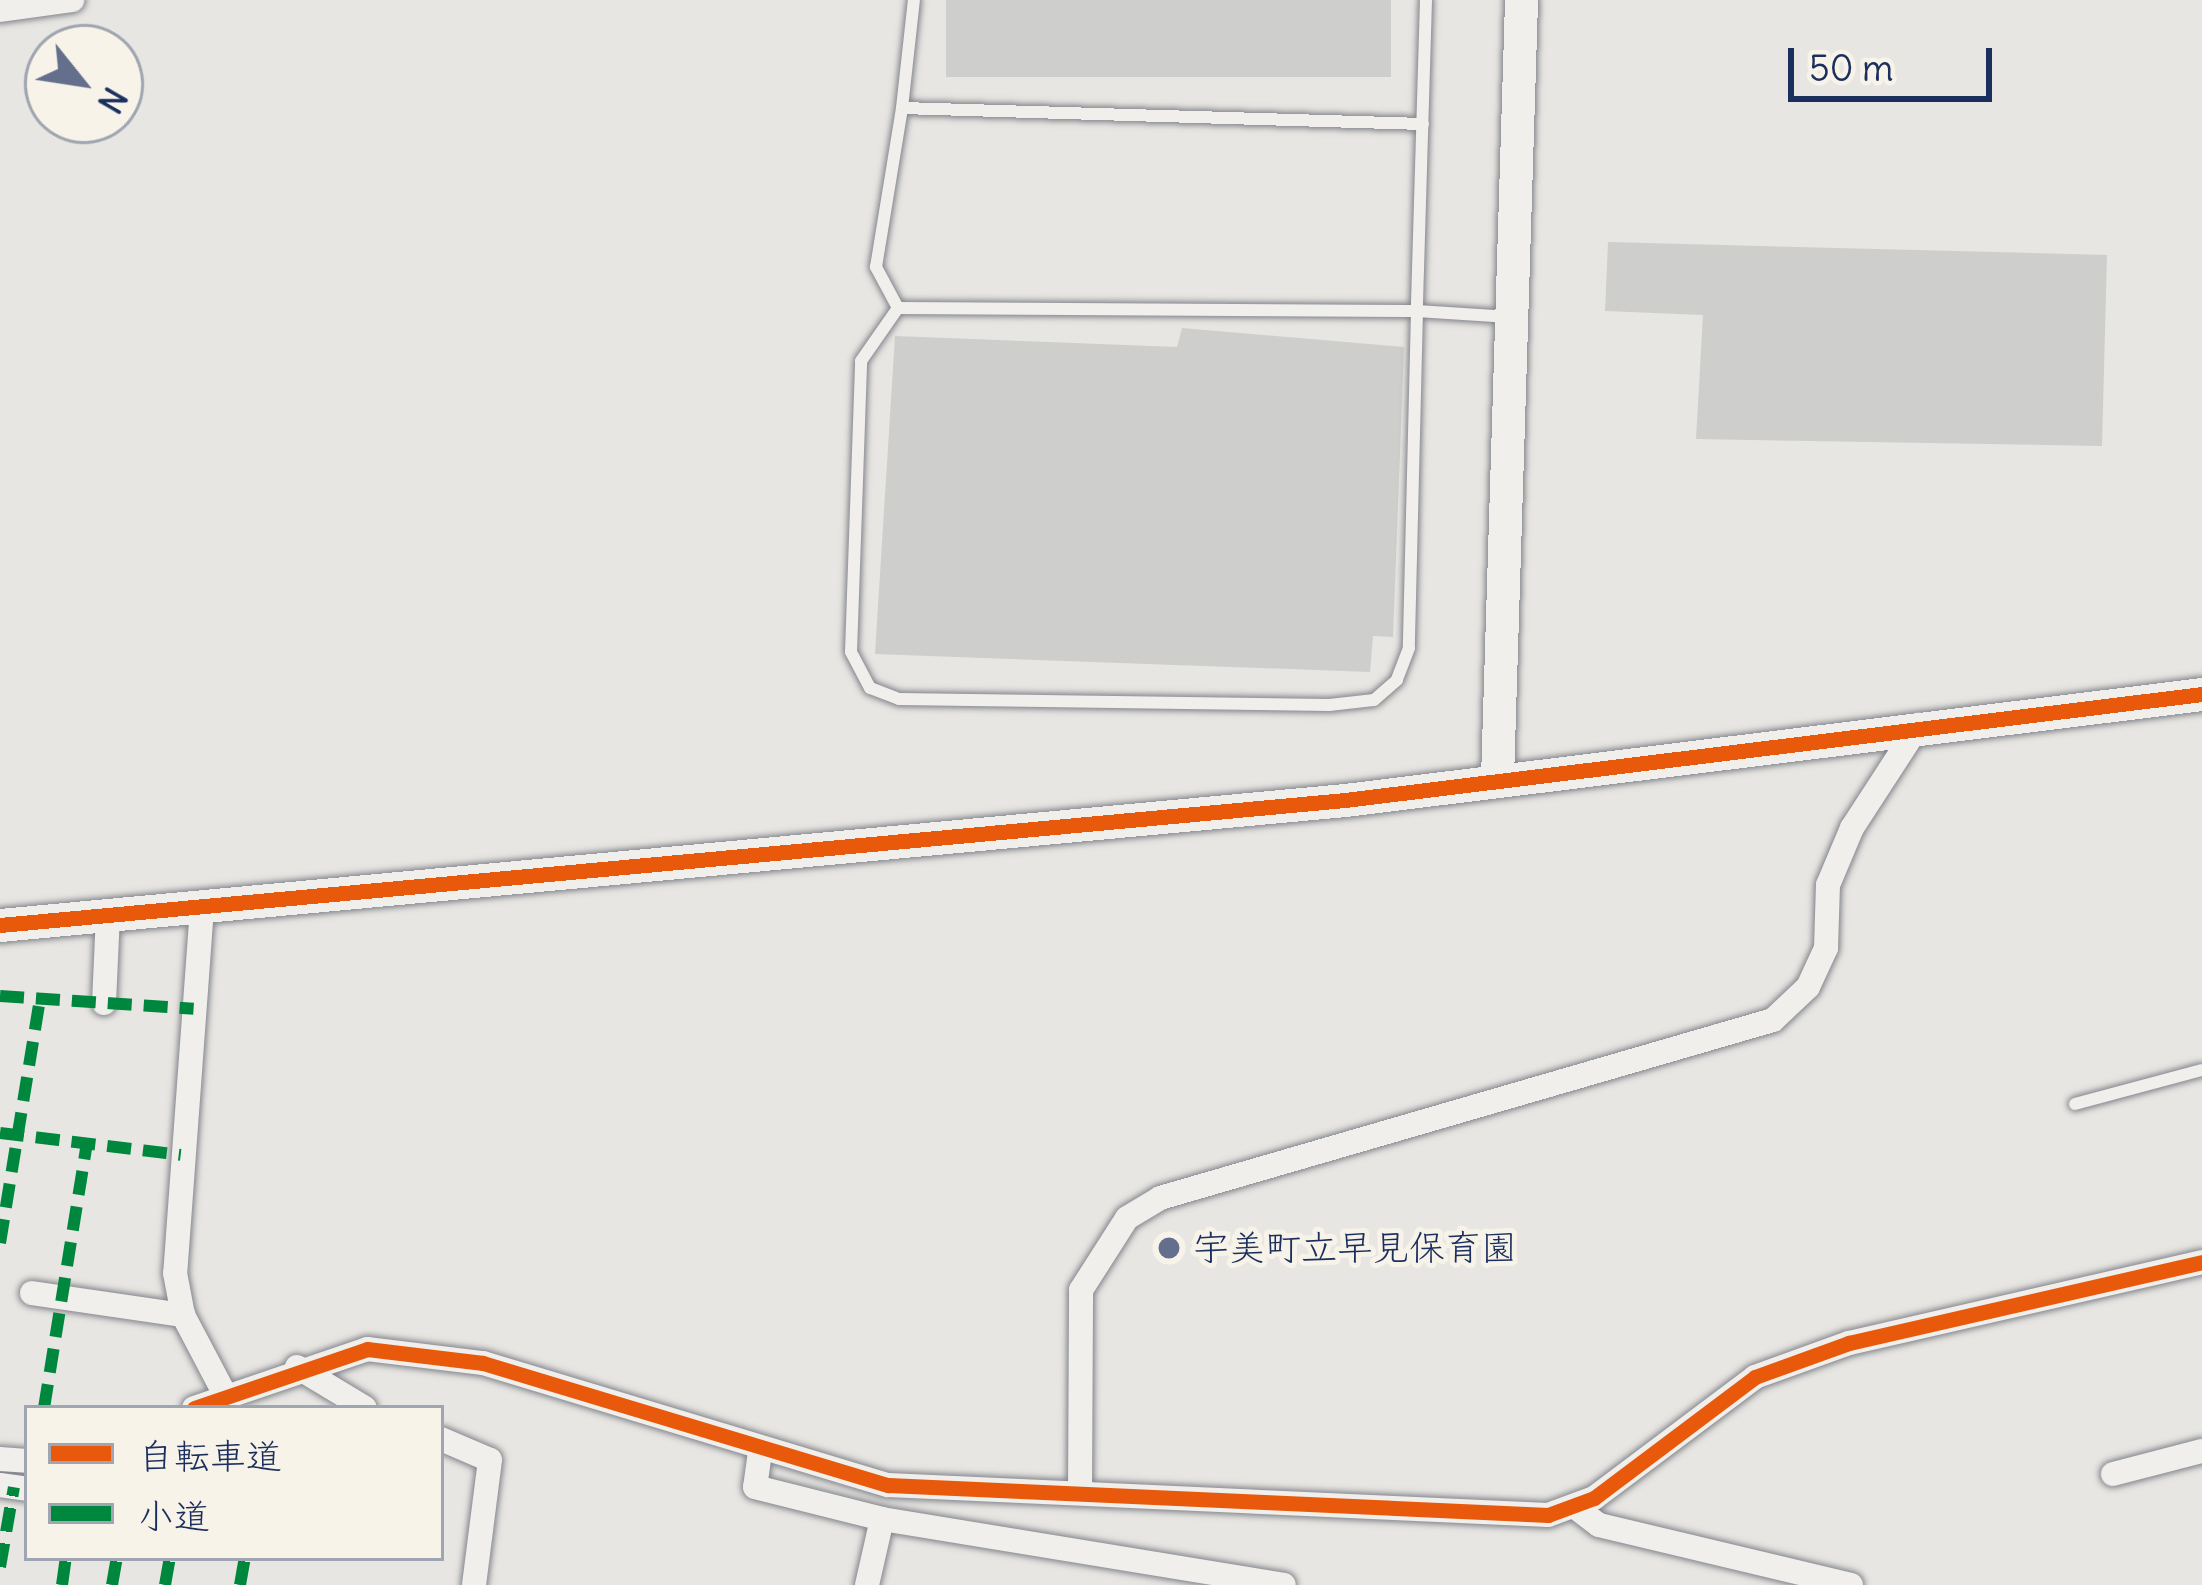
<!DOCTYPE html>
<meta charset="utf-8">
<style>
body{margin:0}
#map{position:relative;width:2202px;height:1585px;overflow:hidden;background:#e8e6e2;font-family:Delius,"Klee One",sans-serif}
div>[style]{position:absolute}
.building>*{inset:0;background:#cececd;transform-origin:0 0}
.roads{filter:drop-shadow(0 0 3px #83868d) drop-shadow(0 0 3px #83868d)}
.lane>*{height:12px;margin:-6px;padding:0 6px;transform-origin:6px;border-radius:6px;background:#f0efeb}
.street>*{height:24px;margin:-12px;padding:0 12px;transform-origin:12px;border-radius:12px;background:#f0efeb}
.secondary>*{height:33px;margin:-16.5px;padding:0 16.5px;transform-origin:16.5px;border-radius:16.5px;background:#f0efeb}
.quiet>*{height:12px;margin-top:-6px;transform-origin:0;background:repeating-linear-gradient(90deg,#00873e 0 24px,transparent 0 36px)}
.cycleway>*{height:15px;margin:-7.5px;padding:0 7.5px;transform-origin:7.5px;border-radius:7.5px;background:#e8590c}
.dots>*{width:33px;height:33px;translate:-50% -50%;box-sizing:border-box;border:6px solid #f7f3e8;border-radius:50%}
span{translate:-50% -50%;white-space:nowrap;text-align:center;line-height:1.15;-webkit-text-stroke:10px #f7f3e8;paint-order:stroke}
.poi-label{font-size:36px;color:#1b2f5e}
.left{translate:0 -50%;text-align:left}
.legend{position:absolute;left:24px;top:1405px;width:420px;height:156px;box-sizing:border-box;background:#f7f3e8;border:3px solid #9fa5b1;margin:0;padding:15px 21px;list-style:none;font-size:36px;color:#1b2f5e}
.legend li{display:flex;align-items:center;gap:24px;height:60px}
.legend b{width:60px;border:3px solid #9fa5b1}
.north{position:absolute;left:24px;top:24px;width:120px;height:120px;box-sizing:border-box;background:#f7f3e8;border:3px solid #9fa5b1;border-radius:50%;rotate:120deg;font-size:33px;font-weight:700;line-height:48px;text-align:center;color:#1b2f5e}
.north::after{content:'';display:block;margin:auto;width:42px;height:54px;background:#636f8c;clip-path:polygon(50% 0,100% 100%,50% 72%,0 100%)}
.scale{position:absolute;left:1788px;top:48px;width:204px;height:54px;box-sizing:border-box;border:6px solid #1b2f5e;border-top:0;padding-left:15px;font-size:36px;line-height:42px;white-space:nowrap;color:#1b2f5e;-webkit-text-stroke:9px #f7f3e8;paint-order:stroke}
</style>
<div id="map">
<div class="building">
<i style="left:946px;top:0;width:445px;height:77px"></i>
<i style="clip-path:polygon(1608px 242px,2107px 255px,2102px 446px,1696px 439px,1703px 315px,1605px 311px)"></i>
<i style="clip-path:polygon(1182px 328px,1404px 347px,1393px 637px,1373px 636px,1370px 672px,875px 654px,895px 336px,1177px 347px)"></i>
</div>
<div class="roads">
<div class="lane">
<i style="left:1426px;top:0;width:311px;rotate:91.7deg"></i>
<i style="left:1417px;top:311px;width:93px;rotate:3.7deg"></i>
<i style="left:902px;top:108px;width:109px;rotate:-83.7deg"></i>
<i style="left:898px;top:308px;width:519px;rotate:0.33deg"></i>
<i style="left:1417px;top:311px;width:337px;rotate:91.4deg"></i>
<i style="left:1409px;top:648px;width:34px;rotate:111deg"></i>
<i style="left:1397px;top:680px;width:30px;rotate:139deg"></i>
<i style="left:1374px;top:700px;width:45px;rotate:173.7deg"></i>
<i style="left:1329px;top:705px;width:430px;rotate:-179.2deg"></i>
<i style="left:899px;top:699px;width:31px;rotate:-159deg"></i>
<i style="left:870px;top:688px;width:41px;rotate:-117.8deg"></i>
<i style="left:851px;top:652px;width:291px;rotate:-88deg"></i>
<i style="left:861px;top:361px;width:65px;rotate:-55.1deg"></i>
<i style="left:898px;top:308px;width:47px;rotate:-118.2deg"></i>
<i style="left:876px;top:267px;width:161px;rotate:-80.7deg"></i>
<i style="left:902px;top:108px;width:521px;rotate:1.76deg"></i>
<i style="left:2075px;top:1104px;width:131px;rotate:-15deg"></i>
</div>
<div class="street">
<i style="left:0;top:10px;width:73px;rotate:-7.9deg"></i>
<i style="left:202px;top:908px;width:366px;rotate:94.2deg"></i>
<i style="left:175px;top:1273px;width:43px;rotate:79.2deg"></i>
<i style="left:183px;top:1315px;width:86px;rotate:62.2deg"></i>
<i style="left:104px;top:1003px;width:87px;rotate:-87.4deg"></i>
<i style="left:32px;top:1293px;width:153px;rotate:8.3deg"></i>
<i style="left:297px;top:1367px;width:79px;rotate:31.1deg"></i>
<i style="left:194px;top:1408px;width:183px;rotate:-18.8deg"></i>
<i style="left:367px;top:1349px;width:117px;rotate:6.9deg"></i>
<i style="left:483px;top:1363px;width:423px;rotate:16.8deg"></i>
<i style="left:888px;top:1485px;width:661px;rotate:2.6deg"></i>
<i style="left:1548px;top:1515px;width:49px;rotate:-20.3deg"></i>
<i style="left:1594px;top:1498px;width:201px;rotate:-36.9deg"></i>
<i style="left:1755px;top:1377px;width:100px;rotate:-19.9deg"></i>
<i style="left:1849px;top:1343px;width:362px;rotate:-12.9deg"></i>
<i style="left:441px;top:1439px;width:53px;rotate:23.2deg"></i>
<i style="left:490px;top:1460px;width:126px;rotate:97.3deg"></i>
<i style="left:760px;top:1452px;width:35px;rotate:98deg"></i>
<i style="left:755px;top:1487px;width:131px;rotate:14.1deg"></i>
<i style="left:882px;top:1519px;width:68px;rotate:102.8deg"></i>
<i style="left:0;top:1459px;width:27px;rotate:4deg"></i>
<i style="left:2113px;top:1474px;width:92px;rotate:-14.5deg"></i>
<i style="left:0;top:1485px;width:27px;rotate:8deg"></i>
<i style="left:1080px;top:1493px;width:203px;rotate:-89.7deg"></i>
<i style="left:1081px;top:1290px;width:85px;rotate:-57.4deg"></i>
<i style="left:1127px;top:1218px;width:39px;rotate:-31deg"></i>
<i style="left:1160px;top:1198px;width:638px;rotate:-16.19deg"></i>
<i style="left:1773px;top:1020px;width:48px;rotate:-43.3deg"></i>
<i style="left:1808px;top:987px;width:43px;rotate:-65.2deg"></i>
<i style="left:1826px;top:948px;width:63px;rotate:-88.2deg"></i>
<i style="left:1828px;top:885px;width:62px;rotate:-67.2deg"></i>
<i style="left:1852px;top:828px;width:123px;rotate:-57deg"></i>
<i style="left:1575px;top:1507px;width:30px;rotate:37deg"></i>
<i style="left:1599px;top:1525px;width:259px;rotate:13.4deg"></i>
<i style="left:882px;top:1519px;width:407px;rotate:9.3deg"></i>
</div>
<div class="secondary">
<i style="left:1497px;top:778px;width:778px;rotate:-88.23deg"></i>
<i style="left:0;top:925px;width:1351px;rotate:-5.31deg"></i>
<i style="left:1345px;top:800px;width:864px;rotate:-7.05deg"></i>
</div>
</div>
<div class="quiet">
<i style="left:0;top:996px;width:194px;rotate:3.8deg"></i>
<i style="left:0;top:1133px;width:182px;rotate:6.9deg"></i>
<i style="left:0;top:1243px;width:248px;rotate:-80.7deg"></i>
<i style="left:44px;top:1408px;width:268px;rotate:-80.8deg"></i>
<i style="left:0;top:1567px;width:81px;rotate:-80.1deg"></i>
<i style="left:62px;top:1585px;width:27px;rotate:-82deg"></i>
<i style="left:112px;top:1585px;width:27px;rotate:-80deg"></i>
<i style="left:165px;top:1585px;width:27px;rotate:-80deg"></i>
<i style="left:240px;top:1585px;width:27px;rotate:-80deg"></i>
</div>
<div class="cycleway">
<i style="left:0;top:925px;width:1351px;rotate:-5.31deg"></i>
<i style="left:1345px;top:800px;width:864px;rotate:-7.05deg"></i>
<i style="left:194px;top:1408px;width:183px;rotate:-18.8deg"></i>
<i style="left:367px;top:1349px;width:117px;rotate:6.9deg"></i>
<i style="left:483px;top:1363px;width:423px;rotate:16.8deg"></i>
<i style="left:888px;top:1485px;width:661px;rotate:2.6deg"></i>
<i style="left:1548px;top:1515px;width:49px;rotate:-20.3deg"></i>
<i style="left:1594px;top:1498px;width:201px;rotate:-36.9deg"></i>
<i style="left:1755px;top:1377px;width:100px;rotate:-19.9deg"></i>
<i style="left:1849px;top:1343px;width:362px;rotate:-12.9deg"></i>
</div>
<div class="dots">
<i style="left:1169px;top:1248px;background:#636f8c"></i>
</div>
<div class="poi-label">
<span class="left" style="left:1193px;top:1248px">宇美町立早見保育園</span>
</div>
<ul class="legend">
<li><b style="height:15px;background:#e8590c"></b>自転車道</li>
<li><b style="height:15px;background:#00873e"></b>小道</li>
</ul>
<div class="north">N</div>
<div class="scale">50 m</div>
</div>
